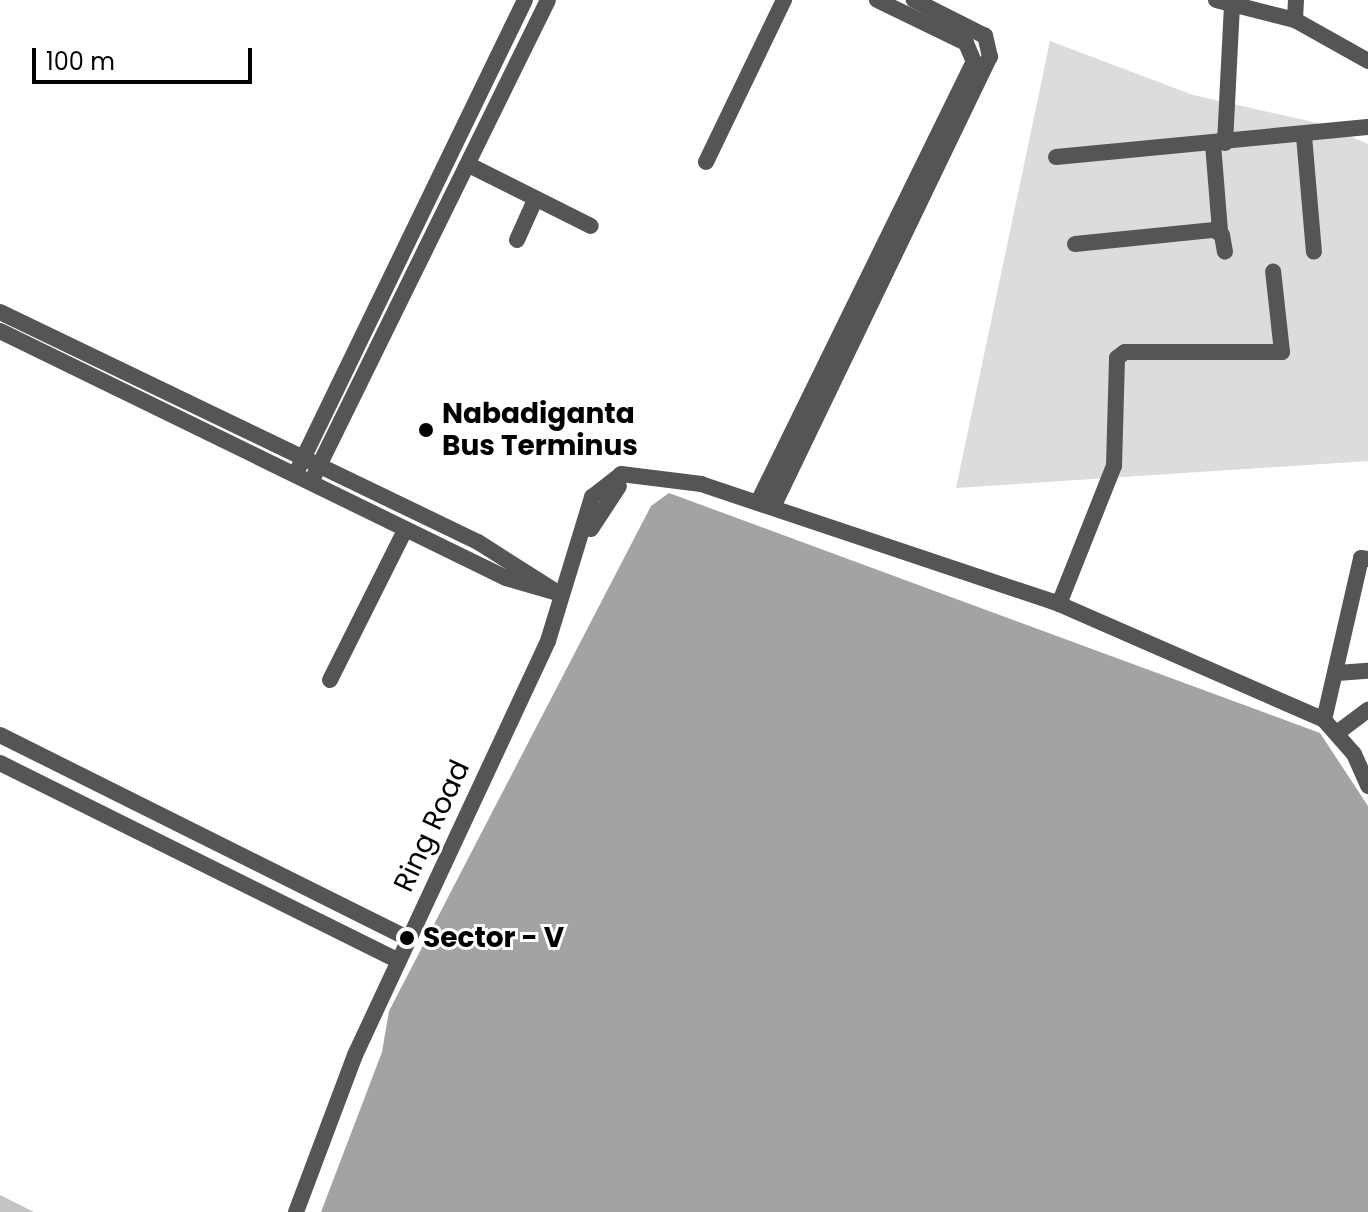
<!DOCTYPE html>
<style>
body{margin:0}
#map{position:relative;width:1368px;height:1212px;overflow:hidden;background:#fff;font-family:Poppins,sans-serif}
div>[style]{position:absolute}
.green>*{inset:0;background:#dcdcdc}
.water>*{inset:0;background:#a3a3a3}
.building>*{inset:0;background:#c4c4c4}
.minor>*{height:16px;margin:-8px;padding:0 8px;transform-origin:8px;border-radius:8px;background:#555}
.tertiary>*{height:16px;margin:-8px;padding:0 8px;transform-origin:8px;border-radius:8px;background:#555}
.dots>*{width:22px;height:22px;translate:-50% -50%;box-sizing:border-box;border:4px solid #fff;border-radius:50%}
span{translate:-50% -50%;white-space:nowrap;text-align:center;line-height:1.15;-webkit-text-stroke:6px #fff;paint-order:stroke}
.poi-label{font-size:28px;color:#000;font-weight:700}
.left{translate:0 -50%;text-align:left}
.street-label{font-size:28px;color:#000}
.scale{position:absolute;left:32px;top:48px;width:220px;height:36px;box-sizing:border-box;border:4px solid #000;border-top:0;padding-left:10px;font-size:24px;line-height:28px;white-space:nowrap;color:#000;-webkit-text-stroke:6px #fff;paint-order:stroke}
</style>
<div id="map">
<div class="green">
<i style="clip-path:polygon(1050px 41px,1193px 95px,1322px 124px,1368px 144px,1368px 461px,956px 488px)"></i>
</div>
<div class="water">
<i style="clip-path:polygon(669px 493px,1320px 733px,1368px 806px,1368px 1212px,321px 1212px,382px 1052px,389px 1011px,651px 506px)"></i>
</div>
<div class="building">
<i style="clip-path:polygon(0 1195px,34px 1212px,0 1212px)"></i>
</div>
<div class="minor">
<i style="left:1216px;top:0;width:81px;rotate:14.2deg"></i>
<i style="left:1296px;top:0;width:20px;rotate:93deg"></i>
<i style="left:1295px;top:20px;width:84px;rotate:29.3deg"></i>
<i style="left:1304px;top:136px;width:116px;rotate:85.1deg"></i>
<i style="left:1225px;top:143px;width:138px;rotate:-87.1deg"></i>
<i style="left:1213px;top:144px;width:87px;rotate:85.4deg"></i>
<i style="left:1056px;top:157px;width:313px;rotate:-5.5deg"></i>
<i style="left:706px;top:162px;width:180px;rotate:-64.3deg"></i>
<i style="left:469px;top:165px;width:136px;rotate:26.6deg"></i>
<i style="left:517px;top:240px;width:44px;rotate:-65.8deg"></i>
<i style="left:1075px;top:244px;width:140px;rotate:-5.8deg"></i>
<i style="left:1214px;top:230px;width:9px;rotate:32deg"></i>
<i style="left:1222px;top:235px;width:17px;rotate:80deg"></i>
<i style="left:758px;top:502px;width:490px;rotate:-63.9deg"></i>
<i style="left:974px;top:62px;width:21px;rotate:-113deg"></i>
<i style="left:966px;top:43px;width:99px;rotate:-154.2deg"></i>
<i style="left:773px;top:507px;width:500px;rotate:-64.3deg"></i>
<i style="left:990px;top:57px;width:22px;rotate:-103deg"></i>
<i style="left:985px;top:36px;width:80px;rotate:-153.1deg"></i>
<i style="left:1059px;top:604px;width:149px;rotate:-68.3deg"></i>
<i style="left:1114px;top:466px;width:108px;rotate:-88.4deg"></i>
<i style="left:1117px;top:358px;width:10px;rotate:-37deg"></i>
<i style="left:1125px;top:352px;width:157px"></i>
<i style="left:1282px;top:352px;width:81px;rotate:-96.3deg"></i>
<i style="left:1337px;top:673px;width:31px;rotate:-4deg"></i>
<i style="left:330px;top:680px;width:168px;rotate:-63.4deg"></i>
<i style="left:1324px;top:720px;width:166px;rotate:-77.1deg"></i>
<i style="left:1361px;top:558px;width:7px;rotate:8deg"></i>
<i style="left:1337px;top:733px;width:39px;rotate:-37deg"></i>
</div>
<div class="tertiary">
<i style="left:0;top:312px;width:530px;rotate:25.7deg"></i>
<i style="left:478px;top:542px;width:95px;rotate:32.5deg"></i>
<i style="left:0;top:331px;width:563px;rotate:26.02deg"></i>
<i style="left:506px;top:578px;width:54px;rotate:16.1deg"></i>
<i style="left:297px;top:471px;width:523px;rotate:-64.17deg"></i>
<i style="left:314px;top:476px;width:530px;rotate:-63.82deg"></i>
<i style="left:591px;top:529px;width:51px;rotate:-56.9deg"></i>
<i style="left:0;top:735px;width:455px;rotate:26.5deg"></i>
<i style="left:0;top:763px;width:442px;rotate:26.4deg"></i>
<i style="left:296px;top:1212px;width:168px;rotate:-69.4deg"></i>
<i style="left:355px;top:1055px;width:457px;rotate:-65deg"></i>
<i style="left:548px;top:641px;width:151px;rotate:-73deg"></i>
<i style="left:592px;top:497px;width:37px;rotate:-38deg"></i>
<i style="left:621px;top:474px;width:81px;rotate:7.1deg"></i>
<i style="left:701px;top:484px;width:378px;rotate:18.5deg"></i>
<i style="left:1059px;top:604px;width:289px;rotate:23.6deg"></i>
<i style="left:1324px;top:720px;width:45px;rotate:48.6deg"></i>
<i style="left:1354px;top:754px;width:35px;rotate:66deg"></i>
</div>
<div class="dots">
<i style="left:426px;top:430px;background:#000"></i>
<i style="left:407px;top:938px;background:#000"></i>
</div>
<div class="poi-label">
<span class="left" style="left:442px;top:430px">Nabadiganta<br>Bus Terminus</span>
<span class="left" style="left:423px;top:938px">Sector - V</span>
</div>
<div class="street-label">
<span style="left:432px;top:826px;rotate:-65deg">Ring Road</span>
</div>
<div class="scale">100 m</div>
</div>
